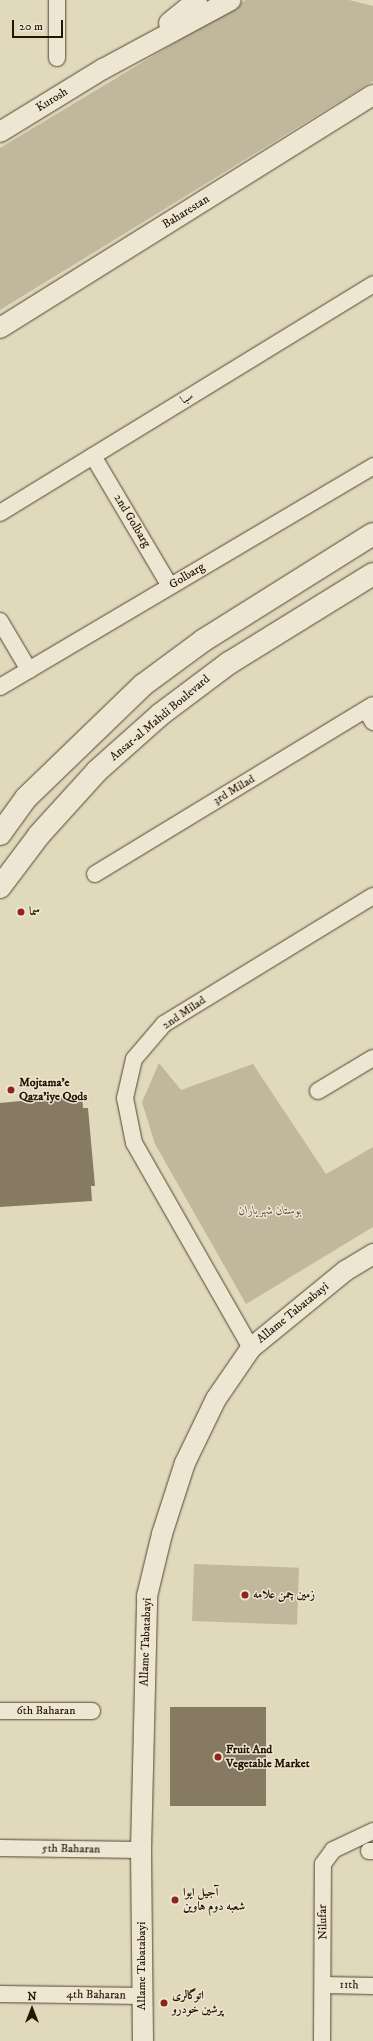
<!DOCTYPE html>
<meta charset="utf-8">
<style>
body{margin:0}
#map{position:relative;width:373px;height:2041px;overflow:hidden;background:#e1d9bc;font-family:"IM FELL DW Pica",Amiri,serif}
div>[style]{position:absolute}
.green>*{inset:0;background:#c1b79c;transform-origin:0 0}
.building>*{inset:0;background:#877a62;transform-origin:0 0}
.roads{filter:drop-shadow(0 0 1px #554430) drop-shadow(0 0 1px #554430)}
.minor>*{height:16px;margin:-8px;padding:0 8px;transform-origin:8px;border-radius:8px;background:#ece6d3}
.tertiary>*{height:20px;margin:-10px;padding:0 10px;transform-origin:10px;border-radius:10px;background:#ece6d3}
.secondary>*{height:22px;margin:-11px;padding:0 11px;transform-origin:11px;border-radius:11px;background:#ece6d3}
.dots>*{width:11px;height:11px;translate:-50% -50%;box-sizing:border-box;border:2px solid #ece6d3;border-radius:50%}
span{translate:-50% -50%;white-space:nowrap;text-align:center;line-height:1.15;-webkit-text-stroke:3px #ece6d3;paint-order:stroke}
.street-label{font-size:12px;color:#261301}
.poi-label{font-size:12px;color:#261301;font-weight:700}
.left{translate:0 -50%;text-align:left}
.park-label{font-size:12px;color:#5c4c37;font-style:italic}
.north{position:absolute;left:12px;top:1989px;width:40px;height:40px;-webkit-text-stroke:3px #ece6d3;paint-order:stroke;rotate:0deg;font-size:11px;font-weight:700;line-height:16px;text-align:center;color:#261301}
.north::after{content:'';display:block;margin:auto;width:14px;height:18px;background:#261301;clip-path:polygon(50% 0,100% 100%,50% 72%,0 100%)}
.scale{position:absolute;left:12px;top:20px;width:51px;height:18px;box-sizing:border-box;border:2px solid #261301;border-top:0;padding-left:5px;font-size:12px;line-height:14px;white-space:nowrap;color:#261301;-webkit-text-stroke:3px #ece6d3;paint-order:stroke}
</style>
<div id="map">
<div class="green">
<i style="clip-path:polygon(246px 0,349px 0,373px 6px,373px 81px,0 310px,0 148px)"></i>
<i style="clip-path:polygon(159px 1063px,181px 1090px,253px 1064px,326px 1174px,373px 1147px,373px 1227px,246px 1304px,155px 1144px,142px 1102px)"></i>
<i style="left:194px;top:1564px;width:105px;height:57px;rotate:2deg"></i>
</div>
<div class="building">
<i style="clip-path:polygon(82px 1095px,83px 1108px,88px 1108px,95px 1186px,91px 1186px,92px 1201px,0 1207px,0 1103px)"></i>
<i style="left:170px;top:1707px;width:96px;height:99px"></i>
</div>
<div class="roads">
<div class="minor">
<i style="left:57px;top:0;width:58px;rotate:90deg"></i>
<i style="left:93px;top:456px;width:151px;rotate:59.4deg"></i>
<i style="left:0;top:513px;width:438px;rotate:-31.5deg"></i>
<i style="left:0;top:621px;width:57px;rotate:59.4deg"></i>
<i style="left:0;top:687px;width:434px;rotate:-30.6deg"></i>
<i style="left:366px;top:710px;width:14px;rotate:60deg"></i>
<i style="left:95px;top:874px;width:325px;rotate:-31.3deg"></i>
<i style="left:318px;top:1091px;width:64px;rotate:-31deg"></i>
<i style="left:251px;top:1348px;width:236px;rotate:-119.7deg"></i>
<i style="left:134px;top:1143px;width:46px;rotate:-101.3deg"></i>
<i style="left:125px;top:1098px;width:40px;rotate:-77deg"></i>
<i style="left:134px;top:1059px;width:46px;rotate:-49.4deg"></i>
<i style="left:164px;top:1024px;width:245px;rotate:-31.5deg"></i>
<i style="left:0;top:1711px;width:92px"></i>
<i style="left:0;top:1848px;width:141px;rotate:0.8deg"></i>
<i style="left:369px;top:1851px;width:4px"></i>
<i style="left:324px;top:1985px;width:49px;rotate:1.2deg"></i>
<i style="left:0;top:1994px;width:143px;rotate:0.8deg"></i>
<i style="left:322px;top:2041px;width:177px;rotate:-89.7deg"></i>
<i style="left:323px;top:1864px;width:17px;rotate:-54deg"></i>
<i style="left:333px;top:1850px;width:44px;rotate:-25.4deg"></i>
</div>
<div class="tertiary">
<i style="left:169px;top:23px;width:36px;rotate:-39deg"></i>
<i style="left:0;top:132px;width:121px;rotate:-31.5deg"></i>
<i style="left:103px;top:69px;width:145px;rotate:-28.3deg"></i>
<i style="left:0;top:328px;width:440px;rotate:-32deg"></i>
<i style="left:143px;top:2041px;width:191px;rotate:-90.6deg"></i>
<i style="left:141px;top:1850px;width:254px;rotate:-88.6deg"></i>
<i style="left:147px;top:1596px;width:64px;rotate:-76.4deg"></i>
<i style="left:162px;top:1534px;width:75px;rotate:-72.1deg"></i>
<i style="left:185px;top:1463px;width:71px;rotate:-64.2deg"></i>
<i style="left:216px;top:1399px;width:62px;rotate:-55.5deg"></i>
<i style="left:251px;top:1348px;width:122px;rotate:-39.3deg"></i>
<i style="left:345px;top:1271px;width:33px;rotate:-31deg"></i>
</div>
<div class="secondary">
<i style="left:0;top:834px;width:44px;rotate:-54.2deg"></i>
<i style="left:26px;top:798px;width:163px;rotate:-44deg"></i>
<i style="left:143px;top:685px;width:76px;rotate:-36.4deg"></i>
<i style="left:204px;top:640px;width:199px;rotate:-32.1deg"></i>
<i style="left:0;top:887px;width:65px;rotate:-53.1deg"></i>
<i style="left:39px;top:835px;width:86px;rotate:-47.8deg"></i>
<i style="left:97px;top:771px;width:86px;rotate:-41.7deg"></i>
<i style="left:161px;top:714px;width:85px;rotate:-36.9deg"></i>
<i style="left:229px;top:663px;width:169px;rotate:-31.7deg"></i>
</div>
</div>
<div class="dots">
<i style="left:21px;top:912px;background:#8f2418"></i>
<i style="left:11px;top:1090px;background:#8f2418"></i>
<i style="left:245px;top:1595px;background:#8f2418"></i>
<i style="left:218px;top:1757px;background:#8f2418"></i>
<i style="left:175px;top:1900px;background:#8f2418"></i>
<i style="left:164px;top:2003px;background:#8f2418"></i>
</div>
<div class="street-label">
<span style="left:52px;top:100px;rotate:-32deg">Kurosh</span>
<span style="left:186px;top:212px;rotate:-32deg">Baharestan</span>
<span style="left:187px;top:398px;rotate:-32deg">سبا</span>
<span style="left:132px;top:521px;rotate:59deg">2nd Golbarg</span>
<span style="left:187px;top:576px;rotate:-31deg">Golbarg</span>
<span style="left:160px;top:718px;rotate:-40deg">Ansar-al Mahdi Boulevard</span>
<span style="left:234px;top:790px;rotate:-31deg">3rd Milad</span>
<span style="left:184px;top:1013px;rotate:-34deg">2nd Milad</span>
<span style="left:293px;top:1313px;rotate:-39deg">Allame Tabatabayi</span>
<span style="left:146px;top:1642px;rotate:-88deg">Allame Tabatabayi</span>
<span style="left:46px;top:1711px">6th Baharan</span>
<span style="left:71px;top:1849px;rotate:1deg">5th Baharan</span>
<span style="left:323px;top:1922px;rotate:-91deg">Nilufar</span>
<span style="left:142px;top:1966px;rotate:-90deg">Allame Tabatabayi</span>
<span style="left:349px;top:1985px;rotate:1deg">11th</span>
<span style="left:96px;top:1995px;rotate:1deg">4th Baharan</span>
</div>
<div class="poi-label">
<span class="left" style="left:29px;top:912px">سما</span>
<span class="left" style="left:19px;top:1090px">Mojtama'e<br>Qaza'iye Qods</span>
<span class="left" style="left:253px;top:1595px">زمین چمن علامه</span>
<span class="left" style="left:226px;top:1757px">Fruit And<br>Vegetable Market</span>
<span class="left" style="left:183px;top:1900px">آجیل ایوا<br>شعبه دوم هاوین</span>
<span class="left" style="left:172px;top:2003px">اتوگالری<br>پرشین خودرو</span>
</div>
<div class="park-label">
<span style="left:270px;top:1211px">بوستان شهریاران</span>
</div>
<div class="north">N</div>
<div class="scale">20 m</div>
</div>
